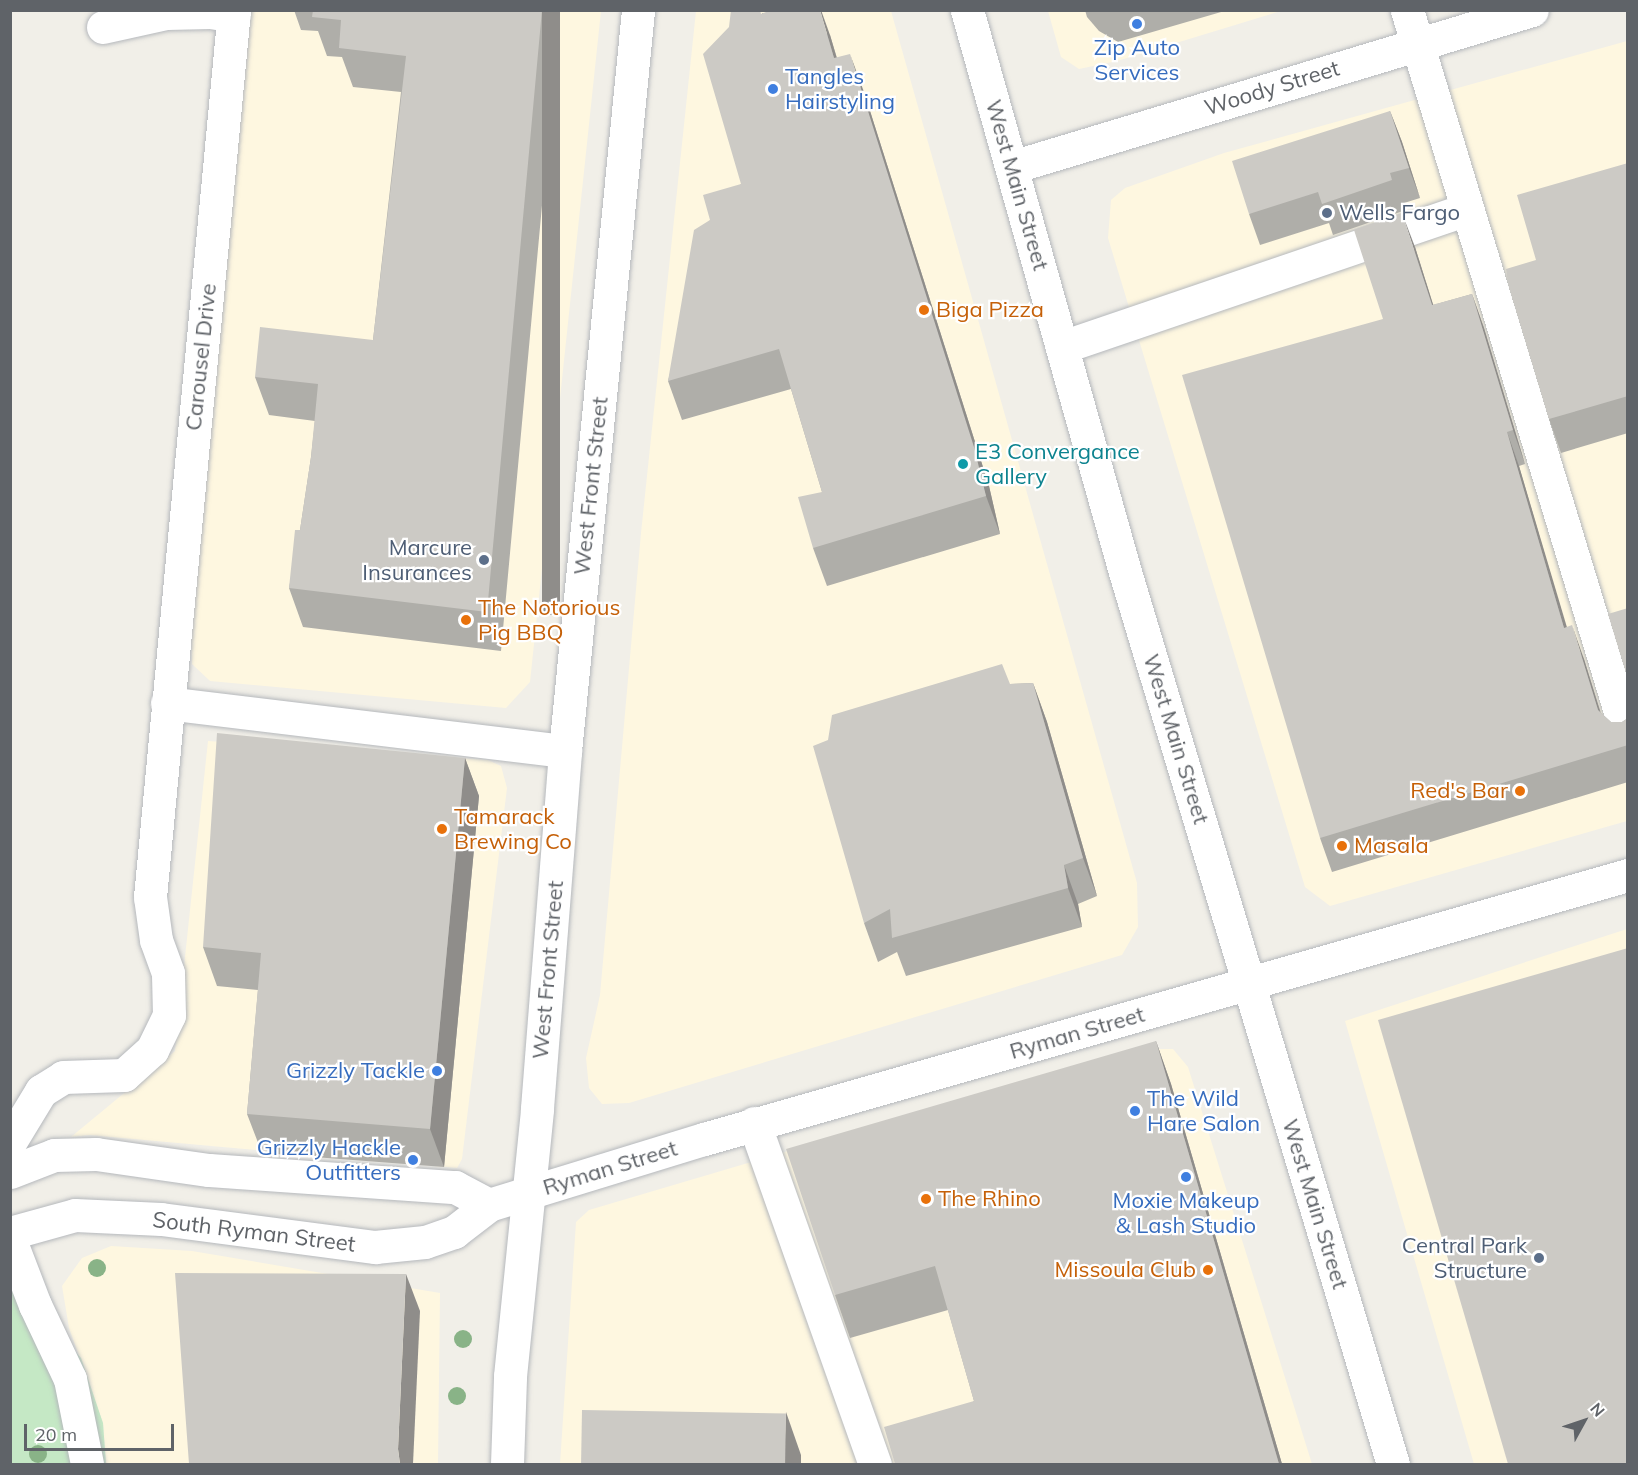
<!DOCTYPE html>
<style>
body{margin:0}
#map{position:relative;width:1638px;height:1475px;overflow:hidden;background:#f1efe8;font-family:Mulish,sans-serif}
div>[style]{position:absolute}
.commercial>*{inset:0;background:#fef7e0}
.green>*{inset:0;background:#c5e8c5}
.roads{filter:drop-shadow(0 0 2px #b5b8bc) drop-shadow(0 0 2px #b5b8bc)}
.minor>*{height:33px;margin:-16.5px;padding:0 16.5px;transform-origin:16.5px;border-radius:16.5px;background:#fff}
.trees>*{width:18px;height:18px;margin:-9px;border-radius:50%;background:#89b387}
.wall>*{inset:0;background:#afaea9}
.shaded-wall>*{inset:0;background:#8f8d8a;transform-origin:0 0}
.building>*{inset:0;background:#cccac5;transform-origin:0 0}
.dots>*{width:16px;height:16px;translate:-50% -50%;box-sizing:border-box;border:3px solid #fff;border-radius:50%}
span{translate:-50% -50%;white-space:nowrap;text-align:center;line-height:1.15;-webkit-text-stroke:4.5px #fff;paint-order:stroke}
.shop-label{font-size:22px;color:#366cbe}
.left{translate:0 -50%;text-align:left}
.right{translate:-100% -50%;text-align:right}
.street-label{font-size:22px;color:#5f6368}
.service-label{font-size:22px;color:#4e5e75}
.food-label{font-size:22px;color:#c56008}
.culture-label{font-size:22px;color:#0d838f}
.frame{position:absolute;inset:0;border:12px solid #5f6368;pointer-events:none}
.north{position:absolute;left:1554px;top:1391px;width:60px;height:60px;-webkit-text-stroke:4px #fff;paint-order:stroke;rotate:50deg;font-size:16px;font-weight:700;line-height:24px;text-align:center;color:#5f6368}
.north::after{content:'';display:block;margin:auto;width:21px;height:27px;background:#5f6368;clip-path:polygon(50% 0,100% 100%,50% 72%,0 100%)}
.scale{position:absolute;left:24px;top:1424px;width:150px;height:27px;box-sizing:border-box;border:3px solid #5f6368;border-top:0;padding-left:8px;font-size:18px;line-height:21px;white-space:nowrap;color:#5f6368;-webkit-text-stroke:4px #fff;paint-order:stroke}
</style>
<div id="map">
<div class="commercial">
<i style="clip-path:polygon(251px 11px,601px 11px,530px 682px,506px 708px,210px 681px,192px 664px,190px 603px)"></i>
<i style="clip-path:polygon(696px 11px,891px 11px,1137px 883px,1138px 927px,1122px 955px,629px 1103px,602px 1104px,589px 1088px,586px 1058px,600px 995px,641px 533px)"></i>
<i style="clip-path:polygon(1048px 11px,1281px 11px,1117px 61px,1079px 69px,1061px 57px)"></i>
<i style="clip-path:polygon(1627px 41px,1627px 821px,1330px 906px,1305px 887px,1108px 238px,1111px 200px,1125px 188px,1224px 153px)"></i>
<i style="clip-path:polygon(208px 741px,488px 760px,501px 766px,507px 788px,462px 1159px,457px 1168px,89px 1135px,71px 1137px,175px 1051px)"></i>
<i style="clip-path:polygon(1627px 929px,1627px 1464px,1474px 1464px,1345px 1021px)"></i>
<i style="clip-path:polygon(1133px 1049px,1173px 1049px,1188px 1067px,1312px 1464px,560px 1464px,576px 1222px,589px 1210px)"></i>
<i style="clip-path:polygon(111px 1246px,192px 1251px,440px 1293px,438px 1464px,106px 1464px,103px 1423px,69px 1328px,62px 1286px,82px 1258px)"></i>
</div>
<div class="green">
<i style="clip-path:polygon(10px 1240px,35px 1305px,81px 1358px,103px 1423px,106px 1464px,11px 1464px)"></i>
</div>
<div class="roads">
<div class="minor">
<i style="left:967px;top:10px;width:584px;rotate:74.3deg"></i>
<i style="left:1125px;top:572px;width:931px;rotate:73.28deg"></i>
<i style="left:1407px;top:10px;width:761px;rotate:73.11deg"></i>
<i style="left:103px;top:27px;width:65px;rotate:-12.5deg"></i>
<i style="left:166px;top:13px;width:44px;rotate:-1.3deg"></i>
<i style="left:210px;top:12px;width:24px;rotate:9deg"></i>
<i style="left:1012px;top:167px;width:543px;rotate:-16.8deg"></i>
<i style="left:1062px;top:347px;width:428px;rotate:-18.8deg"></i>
<i style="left:167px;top:703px;width:401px;rotate:6.9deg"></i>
<i style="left:754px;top:1123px;width:362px;rotate:70.5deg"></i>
<i style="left:10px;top:1142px;width:60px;rotate:-58.7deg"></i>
<i style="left:41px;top:1091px;width:26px;rotate:-32deg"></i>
<i style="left:63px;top:1077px;width:61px;rotate:-1.9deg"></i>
<i style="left:124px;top:1075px;width:38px;rotate:-42deg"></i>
<i style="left:152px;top:1050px;width:39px;rotate:-64deg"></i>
<i style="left:169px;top:1015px;width:42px;rotate:-91.4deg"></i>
<i style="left:168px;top:973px;width:35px;rotate:-110deg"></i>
<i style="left:156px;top:940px;width:43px;rotate:-97.9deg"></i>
<i style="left:150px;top:897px;width:891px;rotate:-84.59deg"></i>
<i style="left:10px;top:1172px;width:47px;rotate:-21.1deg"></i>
<i style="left:54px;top:1155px;width:42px;rotate:-1.4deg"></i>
<i style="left:96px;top:1154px;width:114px;rotate:8.1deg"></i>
<i style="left:209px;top:1170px;width:247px;rotate:4deg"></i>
<i style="left:455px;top:1187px;width:38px;rotate:28deg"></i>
<i style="left:10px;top:1233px;width:67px;rotate:-15.5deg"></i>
<i style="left:75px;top:1215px;width:86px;rotate:2.7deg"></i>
<i style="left:161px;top:1219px;width:216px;rotate:7.5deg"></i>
<i style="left:375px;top:1247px;width:50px;rotate:-5.7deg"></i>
<i style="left:425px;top:1242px;width:31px;rotate:-19deg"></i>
<i style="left:454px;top:1232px;width:44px;rotate:-37.6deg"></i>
<i style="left:489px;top:1205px;width:225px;rotate:-17.1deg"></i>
<i style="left:704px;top:1139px;width:961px;rotate:-15.95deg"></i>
<i style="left:10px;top:1240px;width:70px;rotate:69deg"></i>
<i style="left:35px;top:1305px;width:82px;rotate:64.7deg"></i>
<i style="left:70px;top:1379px;width:87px;rotate:78.7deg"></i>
<i style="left:507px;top:1464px;width:88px;rotate:-88deg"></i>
<i style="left:510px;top:1376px;width:269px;rotate:-84.2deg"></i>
<i style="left:537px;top:1108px;width:358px;rotate:-85.5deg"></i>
<i style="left:565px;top:751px;width:745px;rotate:-84.37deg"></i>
</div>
</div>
<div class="trees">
<i style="left:97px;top:1268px"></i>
<i style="left:463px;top:1339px"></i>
<i style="left:457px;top:1396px"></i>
<i style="left:38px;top:1454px"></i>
</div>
<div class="wall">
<i style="clip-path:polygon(294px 10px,560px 10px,501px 651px,303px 627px,289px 588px,300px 530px,311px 457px,315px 421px,269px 415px,255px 377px,373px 340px,401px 92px,353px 87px,342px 57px,327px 56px,318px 31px,301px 30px)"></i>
<i style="clip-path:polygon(1085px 10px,1228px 10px,1118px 42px,1099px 31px,1087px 17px)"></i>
<i style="clip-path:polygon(762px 13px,830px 35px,837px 58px,864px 92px,989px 486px,1000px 534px,827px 586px,813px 548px,822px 492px,791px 389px,682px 420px,668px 381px,710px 220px,741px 184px)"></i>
<i style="clip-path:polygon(1390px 111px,1402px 142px,1420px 198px,1401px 204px,1403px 211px,1333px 235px,1329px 223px,1260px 245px,1249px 214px)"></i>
<i style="clip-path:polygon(1628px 163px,1628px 433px,1561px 453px,1549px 419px,1536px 260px)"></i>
<i style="clip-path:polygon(1415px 247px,1433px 305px,1472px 294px,1484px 328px,1525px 464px,1519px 466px,1566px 627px,1584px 659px,1601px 713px,1611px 722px,1622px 722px,1628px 718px,1628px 782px,1332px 872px,1320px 838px)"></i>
<i style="clip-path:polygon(1033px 683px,1047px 722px,1097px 896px,1078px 904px,1082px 927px,906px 976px,897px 952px,878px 962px,864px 923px,1010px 684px)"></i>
<i style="clip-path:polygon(465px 758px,479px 796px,444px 1167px,262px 1153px,247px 1114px,258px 990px,217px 986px,203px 947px)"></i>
<i style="clip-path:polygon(1156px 1041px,1171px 1084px,1282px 1464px,895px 1464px,974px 1401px,948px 1310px,850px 1338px,835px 1295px)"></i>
</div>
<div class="shaded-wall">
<i style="left:542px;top:10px;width:18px;height:605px"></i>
<i style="clip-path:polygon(820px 10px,821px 10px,830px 35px,848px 97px,834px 58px)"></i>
<i style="clip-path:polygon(850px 54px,864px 92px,989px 486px,1000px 534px,986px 496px)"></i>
<i style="clip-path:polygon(1390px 111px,1402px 142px,1420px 198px,1409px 168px)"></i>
<i style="clip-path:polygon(1402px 213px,1415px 247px,1444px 339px,1432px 305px)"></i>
<i style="clip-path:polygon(1472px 294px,1484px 328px,1525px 464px,1513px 430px)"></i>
<i style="clip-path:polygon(1507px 432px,1519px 466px,1577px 661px,1564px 628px)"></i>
<i style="clip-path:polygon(1572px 625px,1584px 659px,1610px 744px,1598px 710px)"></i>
<i style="clip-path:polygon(1033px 683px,1047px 722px,1097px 896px,1083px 858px)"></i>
<i style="clip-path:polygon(465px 758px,479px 796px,444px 1167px,430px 1129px)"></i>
<i style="clip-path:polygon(1064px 865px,1078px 904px,1082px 927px,1068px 888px)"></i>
<i style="clip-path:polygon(1156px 1041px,1171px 1084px,1282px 1464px,1279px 1464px)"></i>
<i style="clip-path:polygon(406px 1274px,420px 1311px,413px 1464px,400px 1464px,398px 1449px)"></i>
<i style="clip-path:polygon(786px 1412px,801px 1455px,801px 1464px,784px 1464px)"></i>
</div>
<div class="building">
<i style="clip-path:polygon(313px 10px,542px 10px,487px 612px,289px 588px,295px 530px,300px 530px,311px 457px,318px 384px,255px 377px,260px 327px,373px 340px,406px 56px,339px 48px,341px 20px,312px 17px)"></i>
<i style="clip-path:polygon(731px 10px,760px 10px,761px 14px,771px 10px,820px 10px,834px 58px,850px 54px,974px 447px,986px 496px,813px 548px,798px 497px,822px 492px,779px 349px,668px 381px,694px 230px,710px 220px,703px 195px,741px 184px,703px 54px,729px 27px)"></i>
<i style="clip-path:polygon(1390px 111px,1409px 168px,1390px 173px,1392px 180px,1322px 204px,1318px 192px,1249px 214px,1232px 161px)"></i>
<i style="clip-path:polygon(1628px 163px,1628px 396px,1549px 419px,1508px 284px,1506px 269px,1536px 260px,1517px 195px)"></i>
<i style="clip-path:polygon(1402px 213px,1432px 305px,1472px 294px,1513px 430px,1507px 432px,1564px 628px,1572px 625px,1598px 710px,1611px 722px,1622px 722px,1628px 718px,1628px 745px,1320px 838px,1182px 375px,1383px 319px,1354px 230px)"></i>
<i style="clip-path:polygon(1628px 608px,1628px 679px,1608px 614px)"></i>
<i style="clip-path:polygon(1002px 664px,1010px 684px,1033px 683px,1083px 858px,1064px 865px,1068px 888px,892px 938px,890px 909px,864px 923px,813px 746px,828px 740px,832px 715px)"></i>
<i style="clip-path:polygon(217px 733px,465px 758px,430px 1129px,247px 1114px,261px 953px,203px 947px)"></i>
<i style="clip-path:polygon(1628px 948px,1628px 1464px,1508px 1464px,1378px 1020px)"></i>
<i style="clip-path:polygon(1156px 1041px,1279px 1464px,895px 1464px,884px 1427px,974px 1401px,935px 1266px,835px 1295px,786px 1149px)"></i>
<i style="clip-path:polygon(175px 1273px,406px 1274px,398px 1449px,400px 1464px,185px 1464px,189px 1464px)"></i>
<i style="left:582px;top:1410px;width:204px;height:54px;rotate:1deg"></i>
</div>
<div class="dots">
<i style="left:1137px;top:24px;background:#3f7fe0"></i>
<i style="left:773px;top:89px;background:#3f7fe0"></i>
<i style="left:1327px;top:213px;background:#5c6f8a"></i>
<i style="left:924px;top:310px;background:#e8710a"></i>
<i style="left:963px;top:464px;background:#0f9aa8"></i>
<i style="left:484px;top:560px;background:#5c6f8a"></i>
<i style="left:466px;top:620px;background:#e8710a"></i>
<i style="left:1520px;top:791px;background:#e8710a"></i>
<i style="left:442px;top:829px;background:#e8710a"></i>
<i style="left:1342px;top:846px;background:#e8710a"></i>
<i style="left:437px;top:1071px;background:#3f7fe0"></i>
<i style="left:1135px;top:1111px;background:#3f7fe0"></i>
<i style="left:413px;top:1160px;background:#3f7fe0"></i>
<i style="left:1186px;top:1177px;background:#3f7fe0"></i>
<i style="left:926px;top:1199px;background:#e8710a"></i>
<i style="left:1539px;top:1258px;background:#5c6f8a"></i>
<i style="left:1208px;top:1270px;background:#e8710a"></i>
</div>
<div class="shop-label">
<span style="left:1137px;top:60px">Zip Auto<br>Services</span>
<span class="left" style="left:785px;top:89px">Tangles<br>Hairstyling</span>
<span class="right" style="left:425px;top:1071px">Grizzly Tackle</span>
<span class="left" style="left:1147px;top:1111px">The Wild<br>Hare Salon</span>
<span class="right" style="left:401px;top:1160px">Grizzly Hackle<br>Outfitters</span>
<span style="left:1186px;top:1213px">Moxie Makeup<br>&amp; Lash Studio</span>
</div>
<div class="street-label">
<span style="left:1272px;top:88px;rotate:-17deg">Woody Street</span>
<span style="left:1017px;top:185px;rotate:74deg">West Main Street</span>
<span style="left:201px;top:357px;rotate:-84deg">Carousel Drive</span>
<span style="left:591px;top:486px;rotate:-84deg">West Front Street</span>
<span style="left:1176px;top:739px;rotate:73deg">West Main Street</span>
<span style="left:548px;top:970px;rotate:-85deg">West Front Street</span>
<span style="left:1077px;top:1033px;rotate:-16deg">Ryman Street</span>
<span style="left:610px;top:1168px;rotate:-17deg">Ryman Street</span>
<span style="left:1315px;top:1204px;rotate:73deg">West Main Street</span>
<span style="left:254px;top:1232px;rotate:7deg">South Ryman Street</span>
</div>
<div class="service-label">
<span class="left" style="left:1339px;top:213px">Wells Fargo</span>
<span class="right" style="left:472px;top:560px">Marcure<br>Insurances</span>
<span class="right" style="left:1527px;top:1258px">Central Park<br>Structure</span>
</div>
<div class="food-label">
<span class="left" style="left:936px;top:310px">Biga Pizza</span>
<span class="left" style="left:478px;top:620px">The Notorious<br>Pig BBQ</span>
<span class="right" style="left:1508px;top:791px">Red's Bar</span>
<span class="left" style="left:454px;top:829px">Tamarack<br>Brewing Co</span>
<span class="left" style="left:1354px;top:846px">Masala</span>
<span class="left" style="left:938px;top:1199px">The Rhino</span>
<span class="right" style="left:1196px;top:1270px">Missoula Club</span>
</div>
<div class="culture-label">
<span class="left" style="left:975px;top:464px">E3 Convergance<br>Gallery</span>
</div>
<div class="frame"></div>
<div class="north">N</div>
<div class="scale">20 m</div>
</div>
